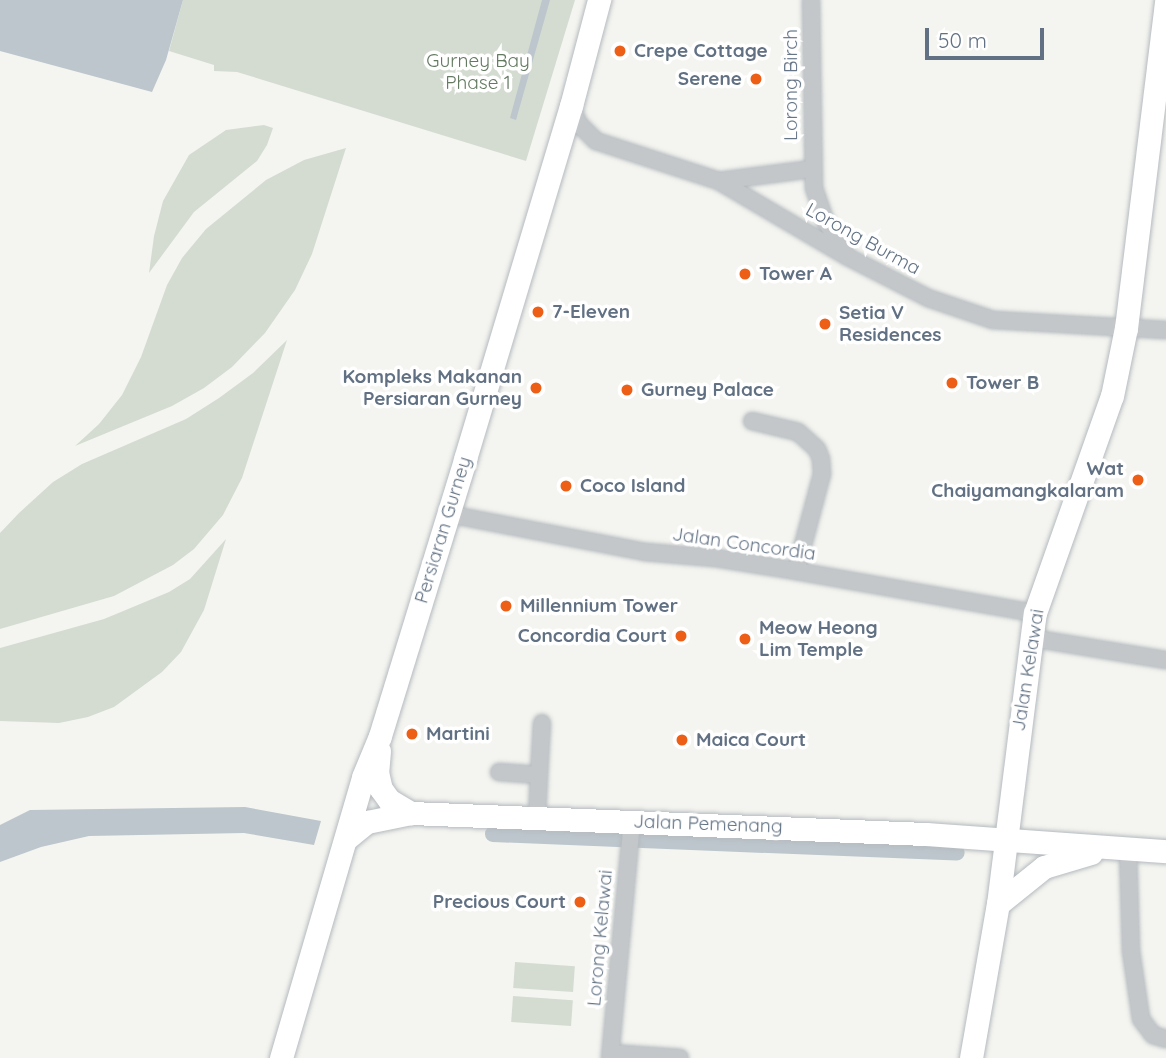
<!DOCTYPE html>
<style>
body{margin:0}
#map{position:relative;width:1166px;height:1058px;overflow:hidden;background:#f4f5f0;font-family:Quicksand,sans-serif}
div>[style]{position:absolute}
.green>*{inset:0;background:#d4dcd1;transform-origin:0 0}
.water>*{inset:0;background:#bcc6cc}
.canal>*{height:16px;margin:-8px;padding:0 8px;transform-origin:8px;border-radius:8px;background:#bcc6cc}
.roads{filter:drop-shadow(0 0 2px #b5babf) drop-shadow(0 0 2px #b5babf)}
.minor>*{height:16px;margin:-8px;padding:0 8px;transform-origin:8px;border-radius:8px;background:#c3c7ca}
.secondary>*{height:23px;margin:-11.5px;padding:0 11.5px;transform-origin:11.5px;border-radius:11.5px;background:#fff}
.dots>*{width:19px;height:19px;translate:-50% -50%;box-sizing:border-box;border:4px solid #fff;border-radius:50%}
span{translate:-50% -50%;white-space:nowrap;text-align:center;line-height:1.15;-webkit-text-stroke:7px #fff;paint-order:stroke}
.poi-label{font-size:19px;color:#617183;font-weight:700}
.left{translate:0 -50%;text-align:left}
.right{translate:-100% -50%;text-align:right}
.park-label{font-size:19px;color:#637a61}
.street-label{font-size:19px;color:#617183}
.scale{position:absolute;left:925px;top:28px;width:119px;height:32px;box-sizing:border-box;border:4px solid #617183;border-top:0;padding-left:9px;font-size:21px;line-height:24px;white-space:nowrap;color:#617183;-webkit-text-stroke:5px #fff;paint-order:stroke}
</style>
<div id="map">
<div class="green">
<i style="clip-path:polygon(183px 0,575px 0,526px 161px,237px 72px,214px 71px,214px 65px,169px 51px)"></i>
<i style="clip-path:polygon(264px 125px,273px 128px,267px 145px,257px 161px,194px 212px,149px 273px,154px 236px,163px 201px,189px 155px,226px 130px)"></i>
<i style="clip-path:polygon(346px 148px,312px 254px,295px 290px,265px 333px,232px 367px,204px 388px,172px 406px,75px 446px,99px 424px,122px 395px,141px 357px,167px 285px,182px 258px,206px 229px,266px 180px,304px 160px)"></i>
<i style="clip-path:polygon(287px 340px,242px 478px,223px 515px,194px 549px,173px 565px,114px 596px,0 629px,0 533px,19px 513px,53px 482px,82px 464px,186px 419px,219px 398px,253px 373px)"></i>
<i style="clip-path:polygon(226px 539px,204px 610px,181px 652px,162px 672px,114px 707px,88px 717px,59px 723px,0 721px,0 648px,104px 619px,169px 592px,190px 579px)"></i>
<i style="left:515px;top:962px;width:60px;height:26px;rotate:4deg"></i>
<i style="left:513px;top:996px;width:60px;height:26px;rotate:4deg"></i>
</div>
<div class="water">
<i style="clip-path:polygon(0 0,183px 0,166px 60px,152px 92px,0 51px)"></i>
<i style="clip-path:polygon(542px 0,550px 0,516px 120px,510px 118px)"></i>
<i style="clip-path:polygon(245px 807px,321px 821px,314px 845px,244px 833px,89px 836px,41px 847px,0 862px,0 825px,30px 810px)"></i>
</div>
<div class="canal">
<i style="left:493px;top:834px;width:464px;rotate:2.3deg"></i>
</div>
<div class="roads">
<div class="minor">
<i style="left:811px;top:0;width:188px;rotate:89.1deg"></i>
<i style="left:814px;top:188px;width:36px;rotate:71deg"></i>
<i style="left:826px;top:222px;width:36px;rotate:58deg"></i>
<i style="left:571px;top:106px;width:20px;rotate:66deg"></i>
<i style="left:579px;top:124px;width:24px;rotate:45deg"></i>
<i style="left:596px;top:141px;width:129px;rotate:18deg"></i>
<i style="left:719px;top:181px;width:150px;rotate:30.5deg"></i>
<i style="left:848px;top:257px;width:90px;rotate:27.1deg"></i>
<i style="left:928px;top:298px;width:69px;rotate:18.7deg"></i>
<i style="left:993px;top:320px;width:173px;rotate:3.3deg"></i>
<i style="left:719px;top:181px;width:94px;rotate:-7.4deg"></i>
<i style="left:752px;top:421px;width:47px;rotate:13.4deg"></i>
<i style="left:798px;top:432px;width:25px;rotate:42deg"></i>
<i style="left:817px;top:449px;width:11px;rotate:68deg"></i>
<i style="left:821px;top:459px;width:15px;rotate:86deg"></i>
<i style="left:822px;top:474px;width:100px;rotate:105deg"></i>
<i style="left:448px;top:514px;width:201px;rotate:10.9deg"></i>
<i style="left:645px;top:552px;width:71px;rotate:4.8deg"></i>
<i style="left:716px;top:558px;width:81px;rotate:9.2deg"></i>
<i style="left:796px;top:571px;width:243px;rotate:10deg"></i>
<i style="left:1031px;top:638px;width:137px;rotate:9.3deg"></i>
<i style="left:499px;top:772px;width:40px;rotate:4.3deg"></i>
<i style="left:539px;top:775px;width:42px;rotate:92.7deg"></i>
<i style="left:539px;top:775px;width:52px;rotate:-86.7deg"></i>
<i style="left:1128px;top:849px;width:102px;rotate:88.3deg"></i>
<i style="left:1131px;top:951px;width:69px;rotate:81.6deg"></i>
<i style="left:1141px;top:1019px;width:20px;rotate:53deg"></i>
<i style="left:1153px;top:1035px;width:14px;rotate:17deg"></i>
<i style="left:611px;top:1053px;width:69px;rotate:4.1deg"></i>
<i style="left:610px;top:1058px;width:238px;rotate:-84.7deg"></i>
</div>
<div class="secondary">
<i style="left:379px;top:751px;width:21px;rotate:95deg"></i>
<i style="left:377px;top:772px;width:17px;rotate:77deg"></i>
<i style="left:381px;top:789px;width:14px;rotate:54deg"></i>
<i style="left:389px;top:800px;width:26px;rotate:31deg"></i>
<i style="left:347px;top:838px;width:26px;rotate:-39deg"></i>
<i style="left:367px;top:822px;width:45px;rotate:-11.6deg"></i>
<i style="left:411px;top:813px;width:515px;rotate:2.34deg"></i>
<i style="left:926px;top:834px;width:241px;rotate:4.1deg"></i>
<i style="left:998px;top:904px;width:59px;rotate:-38.8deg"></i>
<i style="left:1044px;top:867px;width:49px;rotate:-16.6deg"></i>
<i style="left:281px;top:1058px;width:293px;rotate:-73.7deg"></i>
<i style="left:363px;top:777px;width:44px;rotate:-67.5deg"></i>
<i style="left:380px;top:736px;width:290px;rotate:-72.9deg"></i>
<i style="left:465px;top:459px;width:369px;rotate:-73.3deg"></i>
<i style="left:571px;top:106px;width:110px;rotate:-75.2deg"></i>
<i style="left:971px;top:1058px;width:156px;rotate:-80.1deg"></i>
<i style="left:998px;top:904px;width:293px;rotate:-82.8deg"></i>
<i style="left:1035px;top:613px;width:230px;rotate:-70.5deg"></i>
<i style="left:1112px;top:396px;width:69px;rotate:-78.4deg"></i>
<i style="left:1126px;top:328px;width:329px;rotate:-83deg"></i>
</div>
</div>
<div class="dots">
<i style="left:620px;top:51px;background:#ed5f17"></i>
<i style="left:756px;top:79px;background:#ed5f17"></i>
<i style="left:745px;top:274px;background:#ed5f17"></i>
<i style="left:538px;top:312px;background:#ed5f17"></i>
<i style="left:825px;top:324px;background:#ed5f17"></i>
<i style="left:952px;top:383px;background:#ed5f17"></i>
<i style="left:536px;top:388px;background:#ed5f17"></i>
<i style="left:627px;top:390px;background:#ed5f17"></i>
<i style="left:1138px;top:480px;background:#ed5f17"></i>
<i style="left:566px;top:486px;background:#ed5f17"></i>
<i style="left:506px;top:606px;background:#ed5f17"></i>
<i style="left:681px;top:636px;background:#ed5f17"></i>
<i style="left:745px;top:639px;background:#ed5f17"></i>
<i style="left:412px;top:734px;background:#ed5f17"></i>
<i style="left:682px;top:740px;background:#ed5f17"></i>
<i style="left:580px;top:902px;background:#ed5f17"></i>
</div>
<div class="poi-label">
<span class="left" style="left:634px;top:51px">Crepe Cottage</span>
<span class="right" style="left:742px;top:79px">Serene</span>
<span class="left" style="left:759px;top:274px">Tower A</span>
<span class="left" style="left:552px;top:312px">7-Eleven</span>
<span class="left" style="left:839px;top:324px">Setia V<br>Residences</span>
<span class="right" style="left:522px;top:388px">Kompleks Makanan<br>Persiaran Gurney</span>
<span class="left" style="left:966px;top:383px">Tower B</span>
<span class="left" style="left:641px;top:390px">Gurney Palace</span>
<span class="right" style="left:1124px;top:480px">Wat<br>Chaiyamangkalaram</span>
<span class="left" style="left:580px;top:486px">Coco Island</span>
<span class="left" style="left:520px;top:606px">Millennium Tower</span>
<span class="left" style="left:759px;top:639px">Meow Heong<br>Lim Temple</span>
<span class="right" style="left:667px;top:636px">Concordia Court</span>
<span class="left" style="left:426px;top:734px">Martini</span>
<span class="left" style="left:696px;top:740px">Maica Court</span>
<span class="right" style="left:566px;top:902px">Precious Court</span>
</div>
<div class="park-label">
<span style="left:478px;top:72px">Gurney Bay<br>Phase 1</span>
</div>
<div class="street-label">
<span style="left:791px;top:85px;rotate:-90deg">Lorong Birch</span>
<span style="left:863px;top:239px;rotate:29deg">Lorong Burma</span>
<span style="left:443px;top:530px;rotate:-73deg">Persiaran Gurney</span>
<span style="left:744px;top:544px;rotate:8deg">Jalan Concordia</span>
<span style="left:1028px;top:670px;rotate:-81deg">Jalan Kelawai</span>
<span style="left:708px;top:824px;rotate:2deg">Jalan Pemenang</span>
<span style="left:600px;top:938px;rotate:-85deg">Lorong Kelawai</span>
</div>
<div class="scale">50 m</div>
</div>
